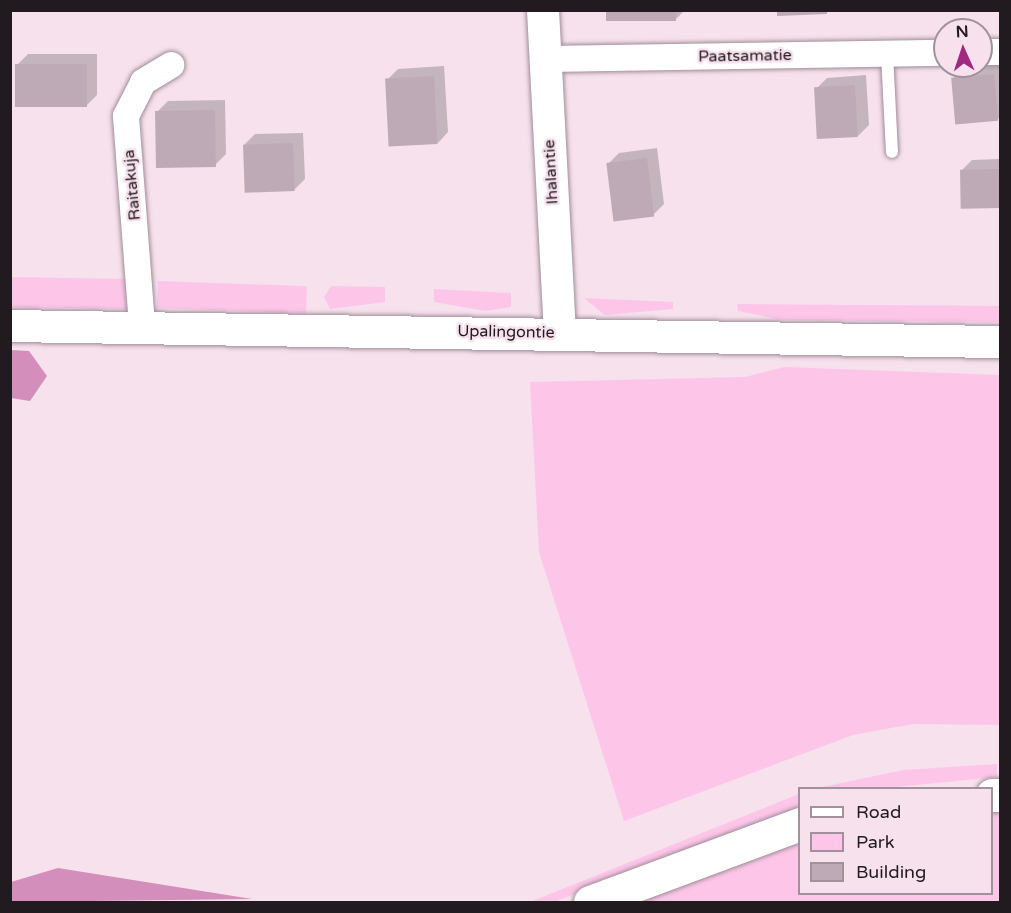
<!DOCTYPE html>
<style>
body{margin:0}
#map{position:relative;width:1011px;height:913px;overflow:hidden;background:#f6e1ed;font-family:"Varela Round",sans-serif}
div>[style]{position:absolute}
.green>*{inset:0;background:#fdc6e9;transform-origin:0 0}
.forest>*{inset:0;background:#d38ebb}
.shadow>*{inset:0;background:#0003}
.building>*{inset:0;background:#beaab6;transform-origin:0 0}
.roads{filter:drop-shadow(0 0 2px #a08d99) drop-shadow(0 0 2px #a08d99)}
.service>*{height:12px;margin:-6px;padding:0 6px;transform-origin:6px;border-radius:6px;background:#fff}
.minor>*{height:26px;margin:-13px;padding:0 13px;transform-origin:13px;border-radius:13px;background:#fff}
.tertiary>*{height:32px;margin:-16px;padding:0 16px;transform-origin:16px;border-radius:16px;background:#fff}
.secondary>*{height:33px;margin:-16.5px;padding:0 16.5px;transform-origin:16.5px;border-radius:16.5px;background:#fff}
span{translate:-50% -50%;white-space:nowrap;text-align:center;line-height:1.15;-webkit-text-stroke:5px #f6e1ed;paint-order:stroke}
.street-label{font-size:16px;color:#211a1f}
.frame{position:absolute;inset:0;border:12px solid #211a1f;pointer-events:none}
.legend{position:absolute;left:798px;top:787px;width:195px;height:108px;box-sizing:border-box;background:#f6e1ed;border:2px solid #a1919b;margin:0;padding:8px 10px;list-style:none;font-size:18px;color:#211a1f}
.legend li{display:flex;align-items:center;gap:12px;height:30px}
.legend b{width:30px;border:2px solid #a1919b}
.north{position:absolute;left:933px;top:18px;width:60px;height:60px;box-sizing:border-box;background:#f6e1ed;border:2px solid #a1919b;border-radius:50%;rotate:357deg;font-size:16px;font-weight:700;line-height:24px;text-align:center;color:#211a1f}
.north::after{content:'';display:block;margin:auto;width:21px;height:27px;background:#a12981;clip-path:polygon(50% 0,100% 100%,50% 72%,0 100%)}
</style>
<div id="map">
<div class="green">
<i style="left:10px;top:277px;width:121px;height:30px;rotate:1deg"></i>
<i style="left:158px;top:281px;width:149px;height:27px;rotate:2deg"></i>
<i style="clip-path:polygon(331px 286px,385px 287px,385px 302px,330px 309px,324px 297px)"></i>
<i style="clip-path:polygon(434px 289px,511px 293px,511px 307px,485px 311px,434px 302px)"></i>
<i style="clip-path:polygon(584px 298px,673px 302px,673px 309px,605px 315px)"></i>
<i style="clip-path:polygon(737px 304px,1000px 306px,1000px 322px,782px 320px,738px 311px)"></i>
<i style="clip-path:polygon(784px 367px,1000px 375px,1000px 725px,913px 724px,853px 735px,624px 821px,539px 552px,530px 382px,745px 377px)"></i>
<i style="clip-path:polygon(997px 764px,997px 777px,887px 788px,817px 788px,904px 770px)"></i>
<i style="clip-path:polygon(799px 794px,799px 808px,554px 902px,530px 902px)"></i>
<i style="clip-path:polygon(1000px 810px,1000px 902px,635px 902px,799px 837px,800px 894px,992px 894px,992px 811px)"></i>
</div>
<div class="forest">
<i style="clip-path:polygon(11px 350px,29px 351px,47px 376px,30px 401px,11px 398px)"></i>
<i style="clip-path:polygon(58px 868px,252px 899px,11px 902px,11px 882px)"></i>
</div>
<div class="shadow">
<i style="clip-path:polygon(607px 10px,685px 10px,676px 19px)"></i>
<i style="clip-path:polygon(28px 54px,97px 54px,97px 95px,86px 106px,17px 65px)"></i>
<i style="clip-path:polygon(1000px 64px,1000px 117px,998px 119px,953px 79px,963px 68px)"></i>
<i style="clip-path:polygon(444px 66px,448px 132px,438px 143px,387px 80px,398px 69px)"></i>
<i style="clip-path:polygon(866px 75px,869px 125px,858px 136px,816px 89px,827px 78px)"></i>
<i style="clip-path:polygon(225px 100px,226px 154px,215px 165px,157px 112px,168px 101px)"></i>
<i style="clip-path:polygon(303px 133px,305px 179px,294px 190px,244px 145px,255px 134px)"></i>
<i style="clip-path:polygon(657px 148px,664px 204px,653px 215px,608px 164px,619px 153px)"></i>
<i style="clip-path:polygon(1000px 159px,1000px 207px,961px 171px,972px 160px)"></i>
</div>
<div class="building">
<i style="left:606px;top:10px;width:70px;height:11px"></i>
<i style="clip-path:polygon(777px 10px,827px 10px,827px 14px,777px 16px)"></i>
<i style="left:15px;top:64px;width:72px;height:43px"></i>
<i style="left:994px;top:74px;width:47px;height:43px;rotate:85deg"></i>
<i style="left:434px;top:76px;width:68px;height:49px;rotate:87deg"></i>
<i style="left:855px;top:85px;width:52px;height:41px;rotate:87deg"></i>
<i style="left:215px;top:110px;width:57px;height:60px;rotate:89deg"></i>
<i style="left:293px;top:143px;width:48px;height:50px;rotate:88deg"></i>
<i style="left:647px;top:158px;width:59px;height:41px;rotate:83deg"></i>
<i style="left:999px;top:169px;width:39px;height:39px;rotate:89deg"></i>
</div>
<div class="roads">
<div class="service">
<i style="left:887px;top:54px;width:98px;rotate:87.1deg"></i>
</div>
<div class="minor">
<i style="left:981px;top:52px;width:19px"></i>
<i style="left:546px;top:59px;width:399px;rotate:-0.9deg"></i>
<i style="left:142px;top:325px;width:210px;rotate:-94.4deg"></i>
<i style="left:126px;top:116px;width:38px;rotate:-63deg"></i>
<i style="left:143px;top:82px;width:33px;rotate:-31deg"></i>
</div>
<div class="tertiary">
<i style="left:543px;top:10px;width:323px;rotate:87deg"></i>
<i style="left:10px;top:326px;width:990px;rotate:0.93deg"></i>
</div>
<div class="secondary">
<i style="left:992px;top:795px;width:8px"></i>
<i style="left:590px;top:902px;width:224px;rotate:-20.4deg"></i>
</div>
</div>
<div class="street-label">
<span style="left:745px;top:56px;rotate:-1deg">Paatsamatie</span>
<span style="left:551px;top:172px;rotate:-93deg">Ihalantie</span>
<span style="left:132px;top:185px;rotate:-95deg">Raitakuja</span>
<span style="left:506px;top:332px;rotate:1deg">Upalingontie</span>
</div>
<div class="frame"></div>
<ul class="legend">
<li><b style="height:8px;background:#fff"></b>Road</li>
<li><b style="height:16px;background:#fdc6e9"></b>Park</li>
<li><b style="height:16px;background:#beaab6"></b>Building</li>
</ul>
<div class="north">N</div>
</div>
